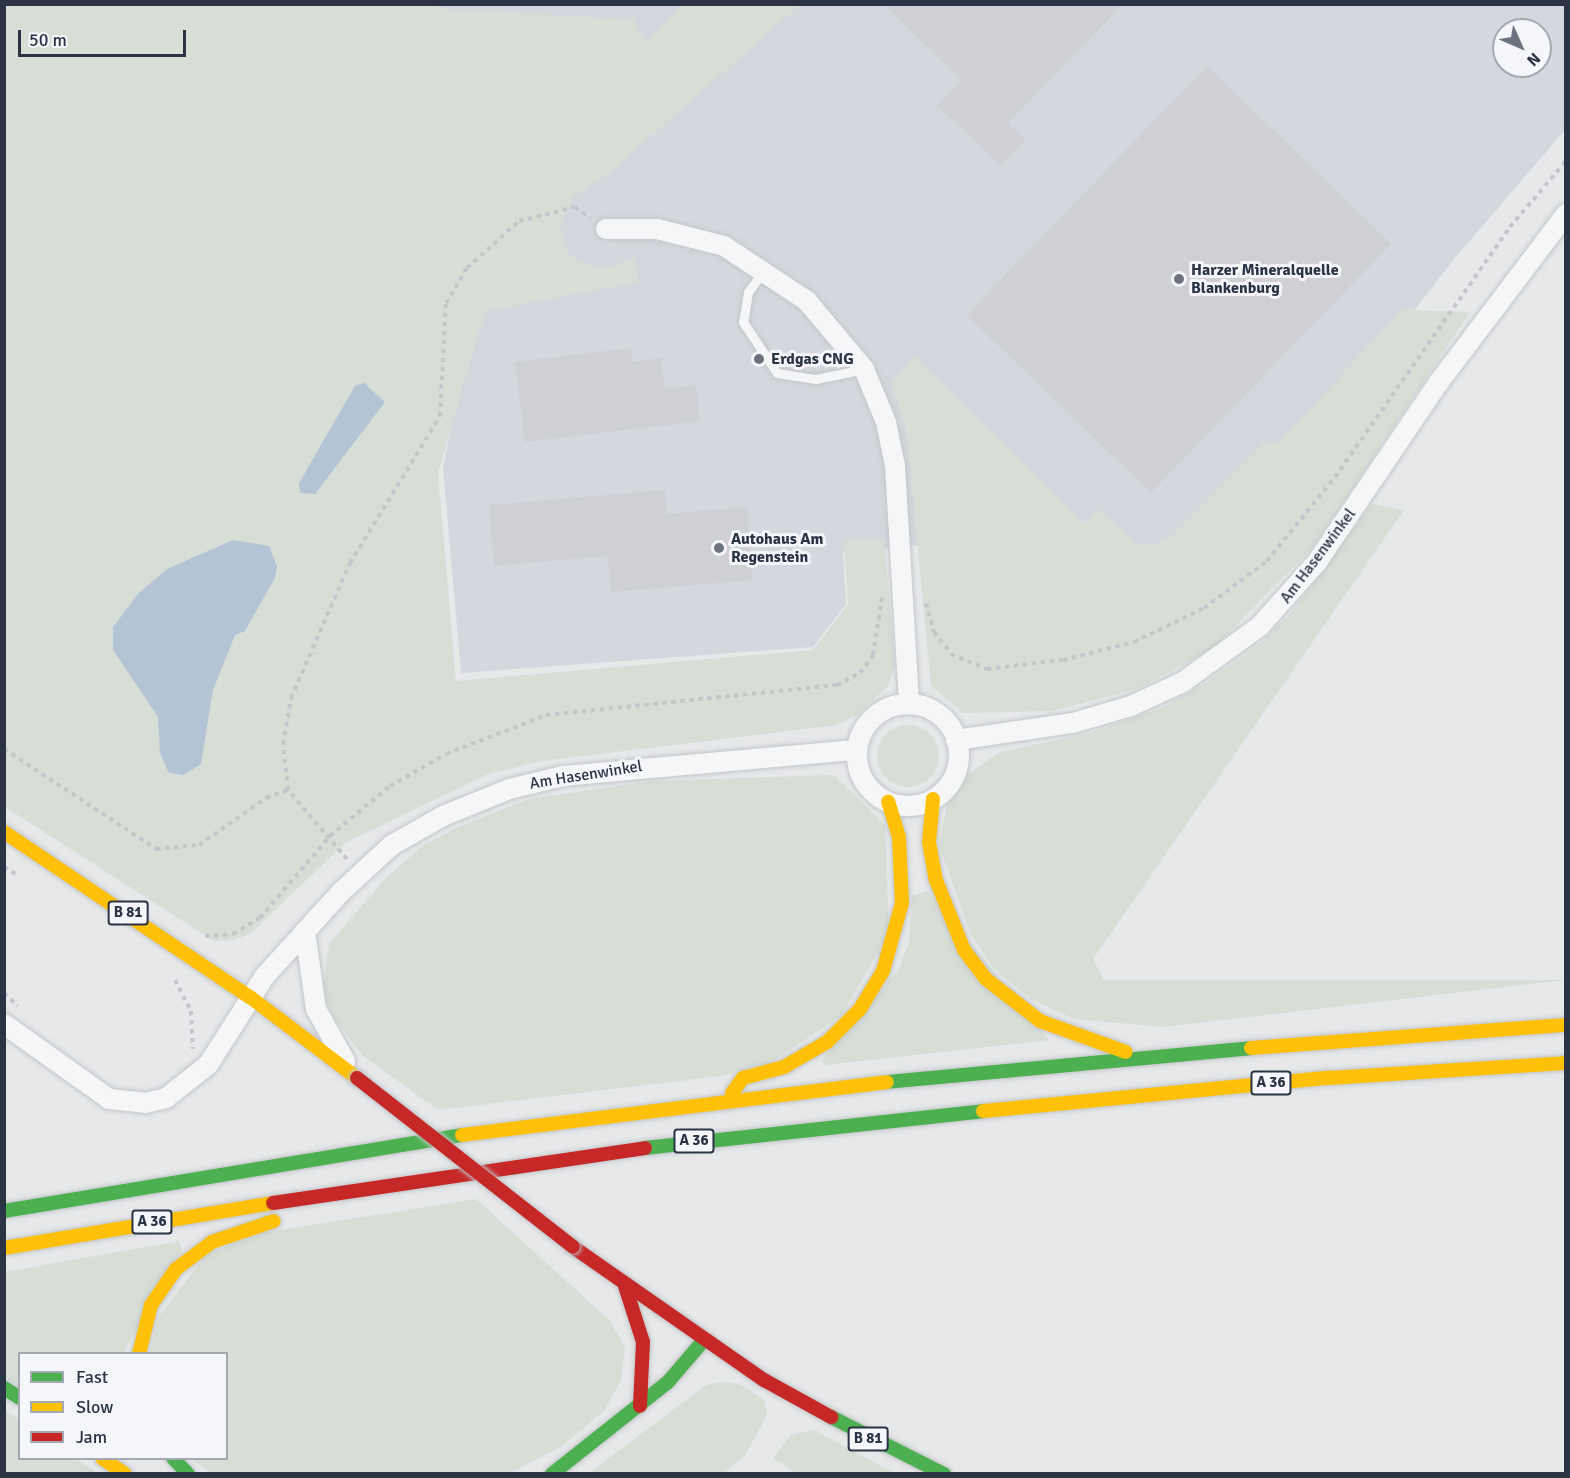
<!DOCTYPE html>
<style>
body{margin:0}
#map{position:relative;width:1570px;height:1478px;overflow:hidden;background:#e6e8ea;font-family:Signika,sans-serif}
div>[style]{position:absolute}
.built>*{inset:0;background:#d4d7dd}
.green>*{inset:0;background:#d6ded6}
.round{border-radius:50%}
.water>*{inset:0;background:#b4c4d5}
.building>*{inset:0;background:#ced0d3;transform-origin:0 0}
.path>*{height:4px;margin-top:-2px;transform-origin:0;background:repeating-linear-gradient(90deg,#c5c6ca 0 4.5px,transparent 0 9px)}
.roads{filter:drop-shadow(0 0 2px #c4c6c8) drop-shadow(0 0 2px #c4c6c8)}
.lane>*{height:9px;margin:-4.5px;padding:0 4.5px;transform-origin:4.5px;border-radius:4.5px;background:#f5f6f7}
.street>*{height:20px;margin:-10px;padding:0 10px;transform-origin:10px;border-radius:10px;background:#f5f6f7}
.street>.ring{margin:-10px;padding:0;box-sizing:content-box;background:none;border:20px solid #f5f6f7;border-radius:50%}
.fast>*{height:14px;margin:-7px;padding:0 7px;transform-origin:7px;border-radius:7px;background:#4caf50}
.slow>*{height:14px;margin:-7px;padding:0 7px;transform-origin:7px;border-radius:7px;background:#ffc107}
.jam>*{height:14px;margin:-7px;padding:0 7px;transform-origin:7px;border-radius:7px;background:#c62828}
.bridges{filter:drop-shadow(0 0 2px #c2c5c8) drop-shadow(0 0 2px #c2c5c8)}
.jam-bridge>*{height:14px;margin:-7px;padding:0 7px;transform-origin:7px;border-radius:7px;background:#c62828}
.dots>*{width:16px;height:16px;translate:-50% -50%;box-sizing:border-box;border:3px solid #f4f6f9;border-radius:50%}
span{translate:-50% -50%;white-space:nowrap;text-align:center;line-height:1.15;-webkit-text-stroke:6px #f4f6f9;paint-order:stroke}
.shield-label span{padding:2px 4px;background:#f4f6f9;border:2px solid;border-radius:4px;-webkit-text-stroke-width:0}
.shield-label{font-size:15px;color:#2b3445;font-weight:700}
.poi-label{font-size:16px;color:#2b3445;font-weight:700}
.left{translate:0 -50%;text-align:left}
.street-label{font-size:16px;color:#2b3445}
.frame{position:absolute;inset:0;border:6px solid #2b3445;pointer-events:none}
.legend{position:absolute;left:18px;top:1352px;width:210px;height:108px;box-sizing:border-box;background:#f4f6f9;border:2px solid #a4a8b1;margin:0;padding:8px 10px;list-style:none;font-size:18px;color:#2b3445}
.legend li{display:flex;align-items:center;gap:12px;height:30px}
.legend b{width:30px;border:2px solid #a4a8b1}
.north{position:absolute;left:1492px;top:18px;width:60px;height:60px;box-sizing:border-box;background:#f4f6f9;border:2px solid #a4a8b1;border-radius:50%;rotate:135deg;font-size:16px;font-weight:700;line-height:24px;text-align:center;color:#2b3445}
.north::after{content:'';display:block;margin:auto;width:21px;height:27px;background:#6c737f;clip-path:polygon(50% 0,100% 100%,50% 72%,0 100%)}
.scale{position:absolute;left:18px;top:30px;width:168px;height:27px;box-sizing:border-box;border:3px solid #2b3445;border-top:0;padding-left:8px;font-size:18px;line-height:21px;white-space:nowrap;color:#2b3445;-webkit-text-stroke:4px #f4f6f9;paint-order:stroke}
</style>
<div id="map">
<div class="built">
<i style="clip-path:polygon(evenodd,334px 5px,1565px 5px,1565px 130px,1455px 258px,1273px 492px,1183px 593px,932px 544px,843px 551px,846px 604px,813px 647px,461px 673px,443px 468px,457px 396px,334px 5px,1504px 30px,1540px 30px,1540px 66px,1504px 66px,1504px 30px)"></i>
</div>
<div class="green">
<i style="clip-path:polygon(4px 5px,435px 5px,448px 10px,633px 19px,646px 41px,682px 5px,800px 5px,608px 174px,573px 197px,560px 225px,567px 252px,578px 262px,603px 268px,634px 259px,639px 282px,485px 311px,438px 473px,456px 681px,813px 650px,848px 604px,844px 541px,884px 539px,895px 665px,888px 686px,857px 715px,837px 725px,543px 761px,486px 775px,345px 843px,250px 934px,233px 940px,214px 941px,5px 807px)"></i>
<i style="clip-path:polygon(1402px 310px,1470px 312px,1314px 546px,1213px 649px,1137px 689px,1052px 711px,963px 713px,931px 686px,907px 434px,892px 383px,914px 356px,1084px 523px,1097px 509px,1138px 544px,1155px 544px,1170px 538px,1263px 444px,1280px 441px)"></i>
<i style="clip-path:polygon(1372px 504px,1404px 510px,1093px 959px,1104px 980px,1565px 980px,1163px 1027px,1074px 1019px,1031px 999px,994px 969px,970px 933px,939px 845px,947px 806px,968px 774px,1000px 752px,1090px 733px,1164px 707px,1204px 684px,1258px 645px,1291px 613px)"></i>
<i class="round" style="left:877px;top:725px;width:62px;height:62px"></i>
<i style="clip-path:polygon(834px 775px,885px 825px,889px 933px,841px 1016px,770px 1063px,721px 1076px,438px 1110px,362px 1055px,333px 1016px,323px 990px,329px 944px,385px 879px,422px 846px,460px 826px,529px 799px,652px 781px)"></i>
<i style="clip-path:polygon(928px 891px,1049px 1040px,824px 1065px,822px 1060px,899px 969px,909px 942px,912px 896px)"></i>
<i style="clip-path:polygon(476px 1199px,609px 1320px,625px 1347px,621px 1380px,604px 1411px,561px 1447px,508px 1474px,210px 1473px,192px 1459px,226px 1458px,226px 1354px,150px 1354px,158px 1318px,206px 1255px,261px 1233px)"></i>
<i style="clip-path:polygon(179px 1241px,182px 1249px,123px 1353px,20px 1354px,19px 1387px,5px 1378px,4px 1272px)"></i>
<i style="clip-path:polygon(724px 1382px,742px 1385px,764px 1400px,767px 1415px,745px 1455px,724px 1473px,589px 1473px,706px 1385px)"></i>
<i style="clip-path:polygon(4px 1410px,19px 1419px,20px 1458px,76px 1459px,98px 1473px,5px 1472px)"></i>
<i style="clip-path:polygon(814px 1430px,894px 1473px,796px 1473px,773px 1458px,791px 1435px)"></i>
</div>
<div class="water">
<i style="clip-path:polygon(364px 383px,385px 402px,315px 494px,300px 493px,299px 483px,355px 386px)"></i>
<i style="clip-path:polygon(233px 540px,269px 546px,277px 566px,275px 578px,245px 631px,235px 635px,213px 690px,201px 764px,183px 775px,169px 773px,160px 753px,158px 717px,113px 650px,113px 627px,138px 594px,167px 569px)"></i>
</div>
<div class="building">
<i style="clip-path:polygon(884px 4px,1123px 4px,1008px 123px,1026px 140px,1001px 166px,937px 105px,961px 80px)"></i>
<i style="left:1207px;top:66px;width:256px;height:346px;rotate:44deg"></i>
<i style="clip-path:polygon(631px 348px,632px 362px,661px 358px,665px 389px,696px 385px,700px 421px,525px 442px,515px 362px)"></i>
<i style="clip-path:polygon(665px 490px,667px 514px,747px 507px,753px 580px,611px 592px,607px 556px,494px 566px,489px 505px)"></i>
</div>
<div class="path">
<i style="left:926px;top:603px;width:30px;rotate:75deg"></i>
<i style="left:934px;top:632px;width:28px;rotate:52deg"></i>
<i style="left:951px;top:654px;width:39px;rotate:23deg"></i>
<i style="left:987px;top:669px;width:77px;rotate:-6.8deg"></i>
<i style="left:1063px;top:660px;width:73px;rotate:-14.2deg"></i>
<i style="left:1134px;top:642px;width:78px;rotate:-25.9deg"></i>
<i style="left:1204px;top:608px;width:79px;rotate:-36.7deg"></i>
<i style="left:1267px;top:561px;width:108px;rotate:-51deg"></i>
<i style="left:1335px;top:477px;width:305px;rotate:-55deg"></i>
<i style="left:1510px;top:227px;width:87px;rotate:-49.7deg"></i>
<i style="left:4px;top:749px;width:182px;rotate:33.3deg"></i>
<i style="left:156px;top:849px;width:43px;rotate:-5.3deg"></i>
<i style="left:199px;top:845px;width:82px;rotate:-35deg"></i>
<i style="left:266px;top:798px;width:23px;rotate:-20deg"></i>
<i style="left:347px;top:859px;width:91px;rotate:-130.5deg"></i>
<i style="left:288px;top:790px;width:46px;rotate:-96.2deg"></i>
<i style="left:283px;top:744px;width:47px;rotate:-80.1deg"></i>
<i style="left:291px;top:698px;width:147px;rotate:-66.4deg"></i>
<i style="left:350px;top:563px;width:172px;rotate:-58.5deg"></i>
<i style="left:440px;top:416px;width:113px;rotate:-87deg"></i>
<i style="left:446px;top:303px;width:41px;rotate:-59deg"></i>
<i style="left:467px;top:268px;width:70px;rotate:-42.1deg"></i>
<i style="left:519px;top:221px;width:58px;rotate:-14deg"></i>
<i style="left:575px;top:207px;width:19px;rotate:35deg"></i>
<i style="left:4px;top:867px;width:17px;rotate:31deg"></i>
<i style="left:205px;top:936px;width:28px;rotate:-4deg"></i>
<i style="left:233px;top:934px;width:31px;rotate:-31deg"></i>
<i style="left:260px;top:918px;width:108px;rotate:-49.5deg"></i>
<i style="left:330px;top:836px;width:78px;rotate:-39.8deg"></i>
<i style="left:390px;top:786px;width:64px;rotate:-29.7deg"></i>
<i style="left:446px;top:754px;width:107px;rotate:-21.3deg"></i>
<i style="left:546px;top:715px;width:293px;rotate:-5.9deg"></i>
<i style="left:837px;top:685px;width:26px;rotate:-28deg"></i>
<i style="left:860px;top:673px;width:22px;rotate:-54deg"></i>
<i style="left:873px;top:655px;width:58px;rotate:-81deg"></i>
<i style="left:175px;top:980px;width:35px;rotate:63deg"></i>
<i style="left:191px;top:1011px;width:38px;rotate:87deg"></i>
<i style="left:4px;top:993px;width:19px;rotate:43deg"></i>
</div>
<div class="roads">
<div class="lane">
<i style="left:764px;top:270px;width:27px;rotate:126deg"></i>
<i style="left:748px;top:292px;width:30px;rotate:99deg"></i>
<i style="left:743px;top:322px;width:61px;rotate:56.3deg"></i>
<i style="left:777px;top:373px;width:39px;rotate:9deg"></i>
<i style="left:816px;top:379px;width:49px;rotate:-11.8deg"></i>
</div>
<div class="street">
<i style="left:606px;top:229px;width:51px"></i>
<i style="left:657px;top:229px;width:69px;rotate:14.2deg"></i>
<i style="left:724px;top:246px;width:100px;rotate:33.5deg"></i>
<i style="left:807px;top:301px;width:89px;rotate:50deg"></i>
<i style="left:864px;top:369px;width:57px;rotate:67.5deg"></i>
<i style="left:886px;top:422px;width:45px;rotate:78.4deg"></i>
<i style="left:895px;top:466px;width:239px;rotate:86.6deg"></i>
<i class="ring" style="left:857px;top:704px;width:82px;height:82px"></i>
<i style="left:956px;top:740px;width:118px;rotate:-8.3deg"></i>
<i style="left:1073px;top:723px;width:60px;rotate:-16.3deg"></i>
<i style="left:1131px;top:706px;width:57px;rotate:-24.8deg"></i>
<i style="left:1183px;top:682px;width:95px;rotate:-36deg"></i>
<i style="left:1260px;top:626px;width:86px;rotate:-48.3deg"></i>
<i style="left:1317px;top:562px;width:217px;rotate:-55.9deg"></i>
<i style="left:1439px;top:382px;width:211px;rotate:-52.9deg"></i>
<i style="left:305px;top:931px;width:79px;rotate:82deg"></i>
<i style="left:316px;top:1009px;width:60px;rotate:60.9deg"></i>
<i style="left:4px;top:1024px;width:129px;rotate:35.5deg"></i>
<i style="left:109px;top:1099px;width:36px;rotate:6deg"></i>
<i style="left:145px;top:1103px;width:22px;rotate:-13deg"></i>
<i style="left:166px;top:1098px;width:53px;rotate:-38.2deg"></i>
<i style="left:208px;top:1065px;width:104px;rotate:-57.5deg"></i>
<i style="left:264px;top:977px;width:116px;rotate:-47.8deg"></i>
<i style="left:342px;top:891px;width:68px;rotate:-42.6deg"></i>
<i style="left:392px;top:845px;width:59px;rotate:-29.6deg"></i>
<i style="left:443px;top:816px;width:71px;rotate:-22.2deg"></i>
<i style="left:509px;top:789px;width:56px;rotate:-13.5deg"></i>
<i style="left:563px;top:776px;width:295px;rotate:-5.1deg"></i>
</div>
<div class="fast">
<i style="left:887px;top:1082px;width:366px;rotate:-5.3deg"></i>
<i style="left:645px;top:1148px;width:340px;rotate:-6.2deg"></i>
<i style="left:4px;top:1211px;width:464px;rotate:-9.4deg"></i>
<i style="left:4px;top:1388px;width:19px;rotate:32deg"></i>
<i style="left:831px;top:1417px;width:127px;rotate:26.8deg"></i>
<i style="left:173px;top:1458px;width:22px;rotate:47deg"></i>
<i style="left:552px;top:1474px;width:148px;rotate:-38.4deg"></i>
<i style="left:668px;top:1382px;width:54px;rotate:-49.5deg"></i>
</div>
<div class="slow">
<i style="left:933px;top:799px;width:43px;rotate:95.3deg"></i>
<i style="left:929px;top:842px;width:39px;rotate:80deg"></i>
<i style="left:936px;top:880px;width:75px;rotate:68.2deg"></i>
<i style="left:964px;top:950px;width:36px;rotate:53deg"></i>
<i style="left:986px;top:979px;width:68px;rotate:37.9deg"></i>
<i style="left:1040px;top:1021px;width:91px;rotate:19.8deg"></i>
<i style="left:4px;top:832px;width:296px;rotate:33.9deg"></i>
<i style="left:250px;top:997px;width:134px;rotate:37.1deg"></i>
<i style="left:1251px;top:1048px;width:316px;rotate:-4.2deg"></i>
<i style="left:732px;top:1093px;width:19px;rotate:-54deg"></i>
<i style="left:743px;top:1078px;width:42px;rotate:-15deg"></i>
<i style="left:784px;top:1067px;width:50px;rotate:-30.2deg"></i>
<i style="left:827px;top:1042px;width:47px;rotate:-45deg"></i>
<i style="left:860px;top:1009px;width:44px;rotate:-58.8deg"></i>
<i style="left:883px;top:971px;width:71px;rotate:-74.4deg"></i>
<i style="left:902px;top:903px;width:66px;rotate:-92.6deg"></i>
<i style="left:899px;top:837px;width:37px;rotate:-107deg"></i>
<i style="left:983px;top:1111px;width:347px;rotate:-5.5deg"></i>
<i style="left:1328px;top:1078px;width:238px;rotate:-3.6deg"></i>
<i style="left:462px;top:1135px;width:428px;rotate:-7.1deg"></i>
<i style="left:4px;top:1248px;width:273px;rotate:-9.5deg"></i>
<i style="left:139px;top:1354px;width:50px;rotate:-76.2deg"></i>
<i style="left:151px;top:1305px;width:44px;rotate:-55.2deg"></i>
<i style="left:176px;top:1269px;width:45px;rotate:-36.9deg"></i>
<i style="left:212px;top:1242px;width:65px;rotate:-18.7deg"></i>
<i style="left:102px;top:1458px;width:28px;rotate:35deg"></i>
</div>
<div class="jam">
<i style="left:273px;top:1203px;width:376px;rotate:-8.4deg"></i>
<i style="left:573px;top:1247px;width:233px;rotate:34.9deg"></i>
<i style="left:764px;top:1380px;width:77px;rotate:28.9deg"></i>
<i style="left:625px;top:1286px;width:59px;rotate:72.2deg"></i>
<i style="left:643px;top:1342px;width:64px;rotate:92.7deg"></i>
</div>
</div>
<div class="bridges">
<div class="jam-bridge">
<i style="left:357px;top:1078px;width:274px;rotate:38deg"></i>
</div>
</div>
<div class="dots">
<i style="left:1179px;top:279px;background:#6c737f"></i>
<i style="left:759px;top:359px;background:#6c737f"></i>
<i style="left:719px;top:548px;background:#6c737f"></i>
</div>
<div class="shield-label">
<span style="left:128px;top:913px">B 81</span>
<span style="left:1271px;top:1083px">A 36</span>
<span style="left:694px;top:1141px">A 36</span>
<span style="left:152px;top:1222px">A 36</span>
<span style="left:868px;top:1439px">B 81</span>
</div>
<div class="poi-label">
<span class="left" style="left:1191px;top:279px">Harzer Mineralquelle<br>Blankenburg</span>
<span class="left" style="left:771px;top:359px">Erdgas CNG</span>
<span class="left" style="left:731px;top:548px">Autohaus Am<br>Regenstein</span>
</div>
<div class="street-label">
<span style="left:1318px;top:556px;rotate:-53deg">Am Hasenwinkel</span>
<span style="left:586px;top:775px;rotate:-9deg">Am Hasenwinkel</span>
</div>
<div class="frame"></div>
<ul class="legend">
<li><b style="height:8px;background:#4caf50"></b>Fast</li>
<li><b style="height:8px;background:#ffc107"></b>Slow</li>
<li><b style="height:8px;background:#c62828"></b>Jam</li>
</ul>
<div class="north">N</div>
<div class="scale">50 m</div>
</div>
